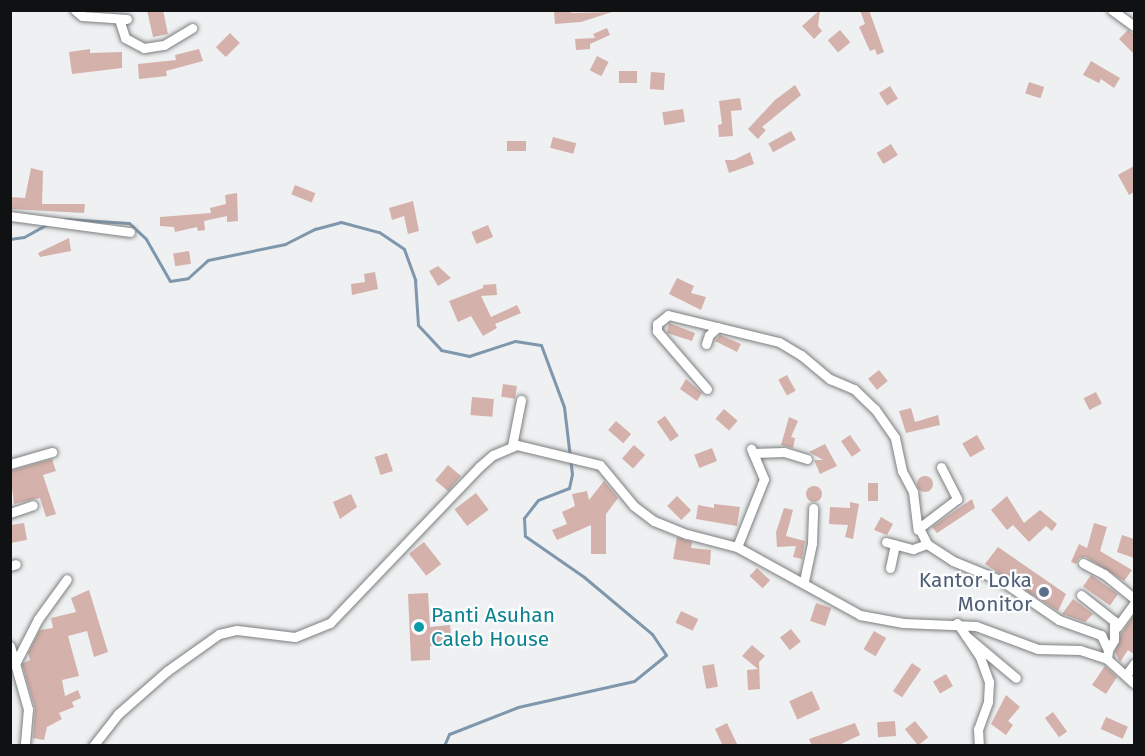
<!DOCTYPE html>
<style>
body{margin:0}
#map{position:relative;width:1145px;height:756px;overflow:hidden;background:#eef0f1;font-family:"Fira Sans",sans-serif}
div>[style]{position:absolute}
.stream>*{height:3px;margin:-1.5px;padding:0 1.5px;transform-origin:1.5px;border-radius:1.5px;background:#7f97ad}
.building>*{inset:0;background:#d5b1ab;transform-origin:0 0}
.round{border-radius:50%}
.roads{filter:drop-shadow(0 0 2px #7c7e7f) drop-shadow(0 0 2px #7c7e7f)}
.minor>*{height:9px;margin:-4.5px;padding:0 4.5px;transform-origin:4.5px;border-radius:4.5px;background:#fff}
.dots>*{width:16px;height:16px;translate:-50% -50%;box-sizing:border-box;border:3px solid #fbfdff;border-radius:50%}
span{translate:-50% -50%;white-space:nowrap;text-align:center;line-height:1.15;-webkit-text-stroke:4.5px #fbfdff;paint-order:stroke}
.service-label{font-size:21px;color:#4e5e75}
.right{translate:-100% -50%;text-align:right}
.culture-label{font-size:21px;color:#0d838f}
.left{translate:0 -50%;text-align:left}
.frame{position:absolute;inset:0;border:12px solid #101112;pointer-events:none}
</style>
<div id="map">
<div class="stream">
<i style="left:65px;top:219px;width:64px;rotate:3.6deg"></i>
<i style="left:129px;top:223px;width:23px;rotate:43deg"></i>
<i style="left:146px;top:239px;width:48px;rotate:60.3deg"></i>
<i style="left:170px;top:281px;width:18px;rotate:-9deg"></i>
<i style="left:188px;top:278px;width:27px;rotate:-42deg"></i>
<i style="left:208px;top:260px;width:79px;rotate:-11.7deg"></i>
<i style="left:285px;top:244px;width:34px;rotate:-27deg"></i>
<i style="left:315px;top:229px;width:27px;rotate:-15deg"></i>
<i style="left:341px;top:222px;width:39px;rotate:15deg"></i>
<i style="left:379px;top:232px;width:30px;rotate:34deg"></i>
<i style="left:404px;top:249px;width:33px;rotate:70deg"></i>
<i style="left:415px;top:280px;width:45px;rotate:86.2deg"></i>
<i style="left:418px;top:325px;width:34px;rotate:47deg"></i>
<i style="left:441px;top:350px;width:29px;rotate:12deg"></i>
<i style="left:469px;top:356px;width:48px;rotate:-18.1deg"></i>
<i style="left:515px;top:341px;width:26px;rotate:9deg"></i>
<i style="left:541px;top:345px;width:66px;rotate:69.6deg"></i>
<i style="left:564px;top:407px;width:67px;rotate:83.2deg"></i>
<i style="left:572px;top:474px;width:14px;rotate:102deg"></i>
<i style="left:569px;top:488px;width:33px;rotate:159deg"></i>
<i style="left:538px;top:500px;width:23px;rotate:128deg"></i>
<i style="left:524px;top:518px;width:18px;rotate:87deg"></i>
<i style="left:525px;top:536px;width:72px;rotate:34.8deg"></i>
<i style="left:584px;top:577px;width:89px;rotate:40deg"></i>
<i style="left:652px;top:634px;width:25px;rotate:56deg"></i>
<i style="left:666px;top:655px;width:41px;rotate:140.9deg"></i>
<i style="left:634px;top:681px;width:119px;rotate:167.4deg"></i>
<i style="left:518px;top:707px;width:74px;rotate:158.6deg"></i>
<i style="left:449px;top:734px;width:13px;rotate:113deg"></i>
<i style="left:10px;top:239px;width:14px;rotate:-8deg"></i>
<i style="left:24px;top:237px;width:26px;rotate:-29deg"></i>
</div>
<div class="building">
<i style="clip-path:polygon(147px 10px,163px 10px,168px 34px,153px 37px)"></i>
<i style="clip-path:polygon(571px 10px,571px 13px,612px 12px,581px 22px,555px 24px,554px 11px)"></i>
<i style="clip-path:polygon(820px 10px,818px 26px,822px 31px,814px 39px,802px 26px)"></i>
<i style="clip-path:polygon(860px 10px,869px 10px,884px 52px,877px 55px,875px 49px,870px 51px,859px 27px,865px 24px)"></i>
<i style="clip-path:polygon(607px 28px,610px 35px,590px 44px,590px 49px,576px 50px,575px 39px,595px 38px,593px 34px)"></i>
<i style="left:840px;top:30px;width:16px;height:16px;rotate:50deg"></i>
<i style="clip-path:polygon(1128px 30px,1134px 35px,1134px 54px,1119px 39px)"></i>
<i style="left:230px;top:33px;width:14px;height:20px;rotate:45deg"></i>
<i style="clip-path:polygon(90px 49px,90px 53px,122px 52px,122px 68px,72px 74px,69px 52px)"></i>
<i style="clip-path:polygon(199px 49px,203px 61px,166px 71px,167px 76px,139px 79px,138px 64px,176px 60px,175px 55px)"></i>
<i style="left:597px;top:56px;width:13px;height:16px;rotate:27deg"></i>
<i style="clip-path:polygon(1091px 61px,1120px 78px,1114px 88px,1101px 79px,1099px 83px,1083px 75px)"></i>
<i style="left:637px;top:71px;width:12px;height:18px;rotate:90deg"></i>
<i style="left:651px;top:72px;width:14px;height:17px;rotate:4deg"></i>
<i style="left:1029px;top:82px;width:16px;height:12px;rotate:18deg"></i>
<i style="clip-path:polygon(795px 85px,801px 95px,762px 127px,766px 130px,758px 139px,748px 129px,775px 100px)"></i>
<i style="left:890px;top:86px;width:15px;height:13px;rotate:58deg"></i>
<i style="clip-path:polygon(740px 98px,742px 110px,731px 111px,733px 136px,719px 137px,718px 125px,722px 124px,719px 101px)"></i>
<i style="left:683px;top:109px;width:13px;height:21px;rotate:81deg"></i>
<i style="left:791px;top:131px;width:10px;height:26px;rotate:61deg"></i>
<i style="left:553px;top:137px;width:24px;height:11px;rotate:15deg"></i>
<i style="left:507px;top:141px;width:19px;height:10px"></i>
<i style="left:891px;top:144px;width:13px;height:17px;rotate:58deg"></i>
<i style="clip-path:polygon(750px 152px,754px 164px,729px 173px,725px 160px,734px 160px)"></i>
<i style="clip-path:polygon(1134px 166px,1134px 192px,1129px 195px,1118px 175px)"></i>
<i style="clip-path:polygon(31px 168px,43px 171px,42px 204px,85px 204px,84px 213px,10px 209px,10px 197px,25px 198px)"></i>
<i style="left:295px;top:185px;width:22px;height:10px;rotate:22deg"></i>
<i style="clip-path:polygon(237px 193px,238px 221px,227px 222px,227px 216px,204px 221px,205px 230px,198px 231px,197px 227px,175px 232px,174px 227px,160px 226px,160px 217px,211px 213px,210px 208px,226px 204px,225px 195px)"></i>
<i style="clip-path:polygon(413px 201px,419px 231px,408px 234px,404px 216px,392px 220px,389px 208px)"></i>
<i style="left:488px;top:225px;width:13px;height:18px;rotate:67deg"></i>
<i style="clip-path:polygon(69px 238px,71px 251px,40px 257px,38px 253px)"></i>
<i style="left:189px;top:251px;width:13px;height:16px;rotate:81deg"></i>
<i style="clip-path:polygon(438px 266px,451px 278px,438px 286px,429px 271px)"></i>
<i style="clip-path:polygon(375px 272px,378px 289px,352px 295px,351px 284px,365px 282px,364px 274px)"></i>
<i style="clip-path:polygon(677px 278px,694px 286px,691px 293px,706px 297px,701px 310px,669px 294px)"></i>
<i style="clip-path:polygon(496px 284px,497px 295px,481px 296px,491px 317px,517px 305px,521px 313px,495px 324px,497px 328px,483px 336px,471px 316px,458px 322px,449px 301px,483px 288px,483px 285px)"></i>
<i style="clip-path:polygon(669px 323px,695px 333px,692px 341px,667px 333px)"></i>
<i style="clip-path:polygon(720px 335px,741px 344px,737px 352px,715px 341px)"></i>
<i style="left:879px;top:370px;width:14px;height:14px;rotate:51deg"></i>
<i style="left:787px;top:375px;width:18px;height:10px;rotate:61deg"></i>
<i style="clip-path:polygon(686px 379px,702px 393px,697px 401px,680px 389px)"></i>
<i style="left:503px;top:384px;width:14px;height:13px;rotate:8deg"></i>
<i style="left:1096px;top:392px;width:13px;height:14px;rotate:63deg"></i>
<i style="left:472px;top:397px;width:22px;height:18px;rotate:5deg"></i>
<i style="clip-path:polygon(911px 408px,915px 422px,938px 415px,940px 425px,906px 433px,899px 411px)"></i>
<i style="left:724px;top:409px;width:18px;height:13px;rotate:41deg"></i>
<i style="left:665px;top:416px;width:24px;height:10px;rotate:55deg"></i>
<i style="clip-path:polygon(789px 417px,798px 421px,791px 437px,795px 438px,793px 448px,781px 445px)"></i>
<i style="left:616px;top:421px;width:20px;height:12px;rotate:41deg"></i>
<i style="left:850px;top:435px;width:19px;height:11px;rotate:55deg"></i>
<i style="left:977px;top:435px;width:16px;height:17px;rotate:60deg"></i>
<i style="clip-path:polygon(825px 444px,837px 466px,820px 474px,814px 460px,823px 460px,809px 452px)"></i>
<i style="left:634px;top:445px;width:15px;height:18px;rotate:42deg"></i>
<i style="left:712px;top:448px;width:14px;height:19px;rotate:69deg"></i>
<i style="left:387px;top:453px;width:19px;height:13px;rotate:72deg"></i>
<i style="clip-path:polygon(52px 459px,56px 471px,43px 475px,56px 514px,46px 517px,40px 498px,14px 504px,10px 471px)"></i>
<i style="left:448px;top:465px;width:17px;height:20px;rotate:40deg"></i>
<i class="round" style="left:917px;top:476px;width:16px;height:16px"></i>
<i style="clip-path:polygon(604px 481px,618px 498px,606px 514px,606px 554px,591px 554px,591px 525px,557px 540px,552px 530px,567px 524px,562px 512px,575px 506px,572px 494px,587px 491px,589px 500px)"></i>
<i style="left:868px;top:483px;width:10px;height:18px"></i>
<i class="round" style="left:806px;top:486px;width:16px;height:16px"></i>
<i style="left:476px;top:493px;width:21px;height:27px;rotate:53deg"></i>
<i style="clip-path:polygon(351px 494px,357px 507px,340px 519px,333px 502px)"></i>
<i style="left:677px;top:496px;width:20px;height:14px;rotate:45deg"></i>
<i style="clip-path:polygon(1007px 496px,1024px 523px,1040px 510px,1057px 524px,1052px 531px,1046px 526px,1029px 542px,1013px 525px,1007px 530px,991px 510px)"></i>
<i style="clip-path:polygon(972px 499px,975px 508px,937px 533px,932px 527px)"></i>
<i style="clip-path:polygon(850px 502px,859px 504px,853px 539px,845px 537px,848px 525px,829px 524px,830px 507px,850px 508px)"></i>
<i style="clip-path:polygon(714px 504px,740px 507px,737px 526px,696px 519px,698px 505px,714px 508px)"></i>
<i style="clip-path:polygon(784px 508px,793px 510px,786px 536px,805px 541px,802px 559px,793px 557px,796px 546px,777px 547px,776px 532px)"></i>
<i style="clip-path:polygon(881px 517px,893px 524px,887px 535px,874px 530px)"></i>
<i style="clip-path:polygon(24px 523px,27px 540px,10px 543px,10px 525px)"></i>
<i style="clip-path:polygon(1094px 523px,1107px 527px,1100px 551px,1132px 570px,1124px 581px,1086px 557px,1079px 558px,1076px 564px,1071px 562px,1079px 544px,1087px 548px)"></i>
<i style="clip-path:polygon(1122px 535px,1134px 539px,1134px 558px,1117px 552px)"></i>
<i style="clip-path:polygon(677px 537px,692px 542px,691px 548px,711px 550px,710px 565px,673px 559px)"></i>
<i style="left:424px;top:542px;width:28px;height:19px;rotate:52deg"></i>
<i style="clip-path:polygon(998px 547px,1066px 594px,1058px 611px,985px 564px)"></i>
<i style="left:757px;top:568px;width:18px;height:11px;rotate:43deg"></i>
<i style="left:1091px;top:575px;width:33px;height:14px;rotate:35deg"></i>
<i style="clip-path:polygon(89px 590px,108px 652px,94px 657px,87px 631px,68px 636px,79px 676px,62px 680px,65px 696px,78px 690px,81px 698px,72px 702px,74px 707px,59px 713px,62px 719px,47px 727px,44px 740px,33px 738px,35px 708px,22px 664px,30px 660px,28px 653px,40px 630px,53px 628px,51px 618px,76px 612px,71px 598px)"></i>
<i style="clip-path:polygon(428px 593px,430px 627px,450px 625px,452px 644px,430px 646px,430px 660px,411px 661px,408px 594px)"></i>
<i style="clip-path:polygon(1073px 599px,1093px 614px,1085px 622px,1062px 614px)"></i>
<i style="left:816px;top:603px;width:16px;height:19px;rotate:18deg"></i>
<i style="left:681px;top:611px;width:19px;height:13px;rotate:25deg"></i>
<i style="clip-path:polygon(1134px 615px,1134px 654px,1128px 650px,1120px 662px,1115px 652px,1121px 634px)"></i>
<i style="left:791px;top:629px;width:16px;height:14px;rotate:52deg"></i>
<i style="left:874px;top:631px;width:14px;height:21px;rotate:30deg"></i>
<i style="clip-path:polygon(752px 645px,765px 656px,759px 662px,760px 689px,748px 690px,747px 670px,758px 669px,742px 656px)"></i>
<i style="left:912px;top:663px;width:11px;height:34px;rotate:34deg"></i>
<i style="left:714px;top:664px;width:23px;height:12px;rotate:80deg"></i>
<i style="clip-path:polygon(1105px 666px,1117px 677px,1106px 694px,1092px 685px)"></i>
<i style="left:946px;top:674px;width:14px;height:15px;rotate:60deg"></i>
<i style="left:812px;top:691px;width:20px;height:25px;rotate:66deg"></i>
<i style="clip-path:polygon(1006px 695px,1020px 707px,1008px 721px,1013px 725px,1006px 735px,991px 724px)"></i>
<i style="left:1053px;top:712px;width:24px;height:10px;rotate:54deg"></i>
<i style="left:1106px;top:717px;width:24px;height:13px;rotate:24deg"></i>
<i style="left:895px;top:721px;width:15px;height:18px;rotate:86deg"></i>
<i style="left:915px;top:721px;width:21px;height:13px;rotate:51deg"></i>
<i style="clip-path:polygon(727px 723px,738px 746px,723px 746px,715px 729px)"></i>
<i style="clip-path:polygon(855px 723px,860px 735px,837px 746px,812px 746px,809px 739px)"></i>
</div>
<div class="roads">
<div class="minor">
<i style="left:75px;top:10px;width:9px;rotate:41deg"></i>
<i style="left:82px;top:16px;width:45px;rotate:3.8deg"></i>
<i style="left:1112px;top:10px;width:27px;rotate:36deg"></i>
<i style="left:119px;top:19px;width:20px;rotate:72deg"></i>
<i style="left:125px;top:38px;width:21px;rotate:28deg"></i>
<i style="left:144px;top:48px;width:20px;rotate:-9deg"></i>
<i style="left:164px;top:45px;width:33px;rotate:-31deg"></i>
<i style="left:10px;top:216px;width:121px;rotate:7.6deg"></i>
<i style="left:706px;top:344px;width:9px;rotate:-72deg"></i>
<i style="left:709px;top:335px;width:12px;rotate:-42deg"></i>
<i style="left:707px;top:389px;width:77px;rotate:-130.8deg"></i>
<i style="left:657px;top:331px;width:7px;rotate:-90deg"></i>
<i style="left:657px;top:324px;width:14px;rotate:-39deg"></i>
<i style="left:668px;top:315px;width:114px;rotate:13.7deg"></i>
<i style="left:779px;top:342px;width:26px;rotate:31deg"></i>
<i style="left:801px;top:355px;width:38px;rotate:40deg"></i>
<i style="left:830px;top:379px;width:26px;rotate:23deg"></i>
<i style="left:854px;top:389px;width:29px;rotate:44deg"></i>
<i style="left:875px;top:409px;width:35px;rotate:55deg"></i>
<i style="left:895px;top:438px;width:34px;rotate:78deg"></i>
<i style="left:902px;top:471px;width:24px;rotate:62deg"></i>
<i style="left:913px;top:492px;width:38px;rotate:83deg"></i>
<i style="left:512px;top:446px;width:47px;rotate:-78.9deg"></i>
<i style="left:753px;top:453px;width:31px;rotate:-2deg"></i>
<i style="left:784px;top:452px;width:24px;rotate:17deg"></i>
<i style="left:10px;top:464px;width:44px;rotate:-15.9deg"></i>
<i style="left:941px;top:467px;width:36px;rotate:63deg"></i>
<i style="left:957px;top:499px;width:48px;rotate:142.7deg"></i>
<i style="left:919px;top:528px;width:18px;rotate:63deg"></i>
<i style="left:927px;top:544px;width:31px;rotate:33deg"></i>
<i style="left:953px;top:561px;width:53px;rotate:22.2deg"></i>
<i style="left:1002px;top:581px;width:69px;rotate:34.4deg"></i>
<i style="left:1059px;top:620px;width:45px;rotate:19.7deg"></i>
<i style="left:1101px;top:635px;width:17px;rotate:65deg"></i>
<i style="left:1108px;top:650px;width:9px;rotate:96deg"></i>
<i style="left:10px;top:513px;width:24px;rotate:-19deg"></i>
<i style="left:886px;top:542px;width:28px;rotate:15deg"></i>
<i style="left:913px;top:549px;width:15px;rotate:-20deg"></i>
<i style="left:737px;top:547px;width:73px;rotate:-68.3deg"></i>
<i style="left:764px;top:479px;width:33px;rotate:-113deg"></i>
<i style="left:1083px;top:563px;width:24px;rotate:28deg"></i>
<i style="left:1104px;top:574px;width:38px;rotate:39deg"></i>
<i style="left:10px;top:566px;width:6px;rotate:-18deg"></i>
<i style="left:890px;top:568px;width:24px;rotate:-78deg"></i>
<i style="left:804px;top:581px;width:39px;rotate:-78deg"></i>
<i style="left:812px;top:543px;width:35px;rotate:-88deg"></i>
<i style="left:1081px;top:595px;width:42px;rotate:38.2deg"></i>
<i style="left:1114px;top:621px;width:19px;rotate:90deg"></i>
<i style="left:1114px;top:640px;width:12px;rotate:121deg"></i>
<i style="left:957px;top:623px;width:16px;rotate:55deg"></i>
<i style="left:966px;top:636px;width:65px;rotate:40deg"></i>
<i style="left:1117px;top:627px;width:29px;rotate:-54deg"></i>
<i style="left:966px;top:636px;width:25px;rotate:56deg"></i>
<i style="left:980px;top:657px;width:27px;rotate:70deg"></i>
<i style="left:989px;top:682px;width:20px;rotate:93deg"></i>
<i style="left:988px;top:702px;width:29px;rotate:110deg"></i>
<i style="left:978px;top:729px;width:17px;rotate:87deg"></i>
<i style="left:10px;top:646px;width:66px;rotate:74.1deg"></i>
<i style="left:28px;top:709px;width:37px;rotate:95deg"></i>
<i style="left:10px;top:664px;width:6px;rotate:-18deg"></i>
<i style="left:16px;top:662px;width:48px;rotate:-62.9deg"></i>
<i style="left:38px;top:619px;width:49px;rotate:-54.1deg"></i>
<i style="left:1126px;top:675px;width:14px;rotate:-54deg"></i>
<i style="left:93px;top:746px;width:41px;rotate:-52deg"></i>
<i style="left:118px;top:714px;width:65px;rotate:-41.3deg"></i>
<i style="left:167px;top:671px;width:64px;rotate:-35.4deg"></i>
<i style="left:219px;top:634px;width:18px;rotate:-13deg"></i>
<i style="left:237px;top:630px;width:58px;rotate:6.9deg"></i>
<i style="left:295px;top:637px;width:38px;rotate:-22deg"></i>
<i style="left:330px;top:623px;width:216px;rotate:-46.3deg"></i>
<i style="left:479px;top:467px;width:18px;rotate:-41deg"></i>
<i style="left:493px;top:455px;width:26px;rotate:-23deg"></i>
<i style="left:517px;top:445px;width:85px;rotate:13.5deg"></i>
<i style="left:600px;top:465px;width:53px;rotate:50.3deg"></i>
<i style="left:634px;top:506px;width:25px;rotate:37deg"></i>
<i style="left:654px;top:521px;width:35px;rotate:22deg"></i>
<i style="left:687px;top:534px;width:52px;rotate:14.6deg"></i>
<i style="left:737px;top:547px;width:141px;rotate:28.9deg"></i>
<i style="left:860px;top:615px;width:44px;rotate:10.5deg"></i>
<i style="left:903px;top:623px;width:73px;rotate:2.4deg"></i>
<i style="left:976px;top:626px;width:66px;rotate:20.4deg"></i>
<i style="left:1038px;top:649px;width:42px;rotate:1.4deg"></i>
<i style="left:1080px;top:650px;width:28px;rotate:18deg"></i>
<i style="left:1107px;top:659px;width:36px;rotate:42deg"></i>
</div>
</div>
<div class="dots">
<i style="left:1044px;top:592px;background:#5c6f8a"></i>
<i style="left:419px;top:627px;background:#0f9aa8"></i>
</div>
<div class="service-label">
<span class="right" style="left:1032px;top:592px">Kantor Loka<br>Monitor</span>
</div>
<div class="culture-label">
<span class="left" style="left:431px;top:627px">Panti Asuhan<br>Caleb House</span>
</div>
<div class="frame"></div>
</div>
